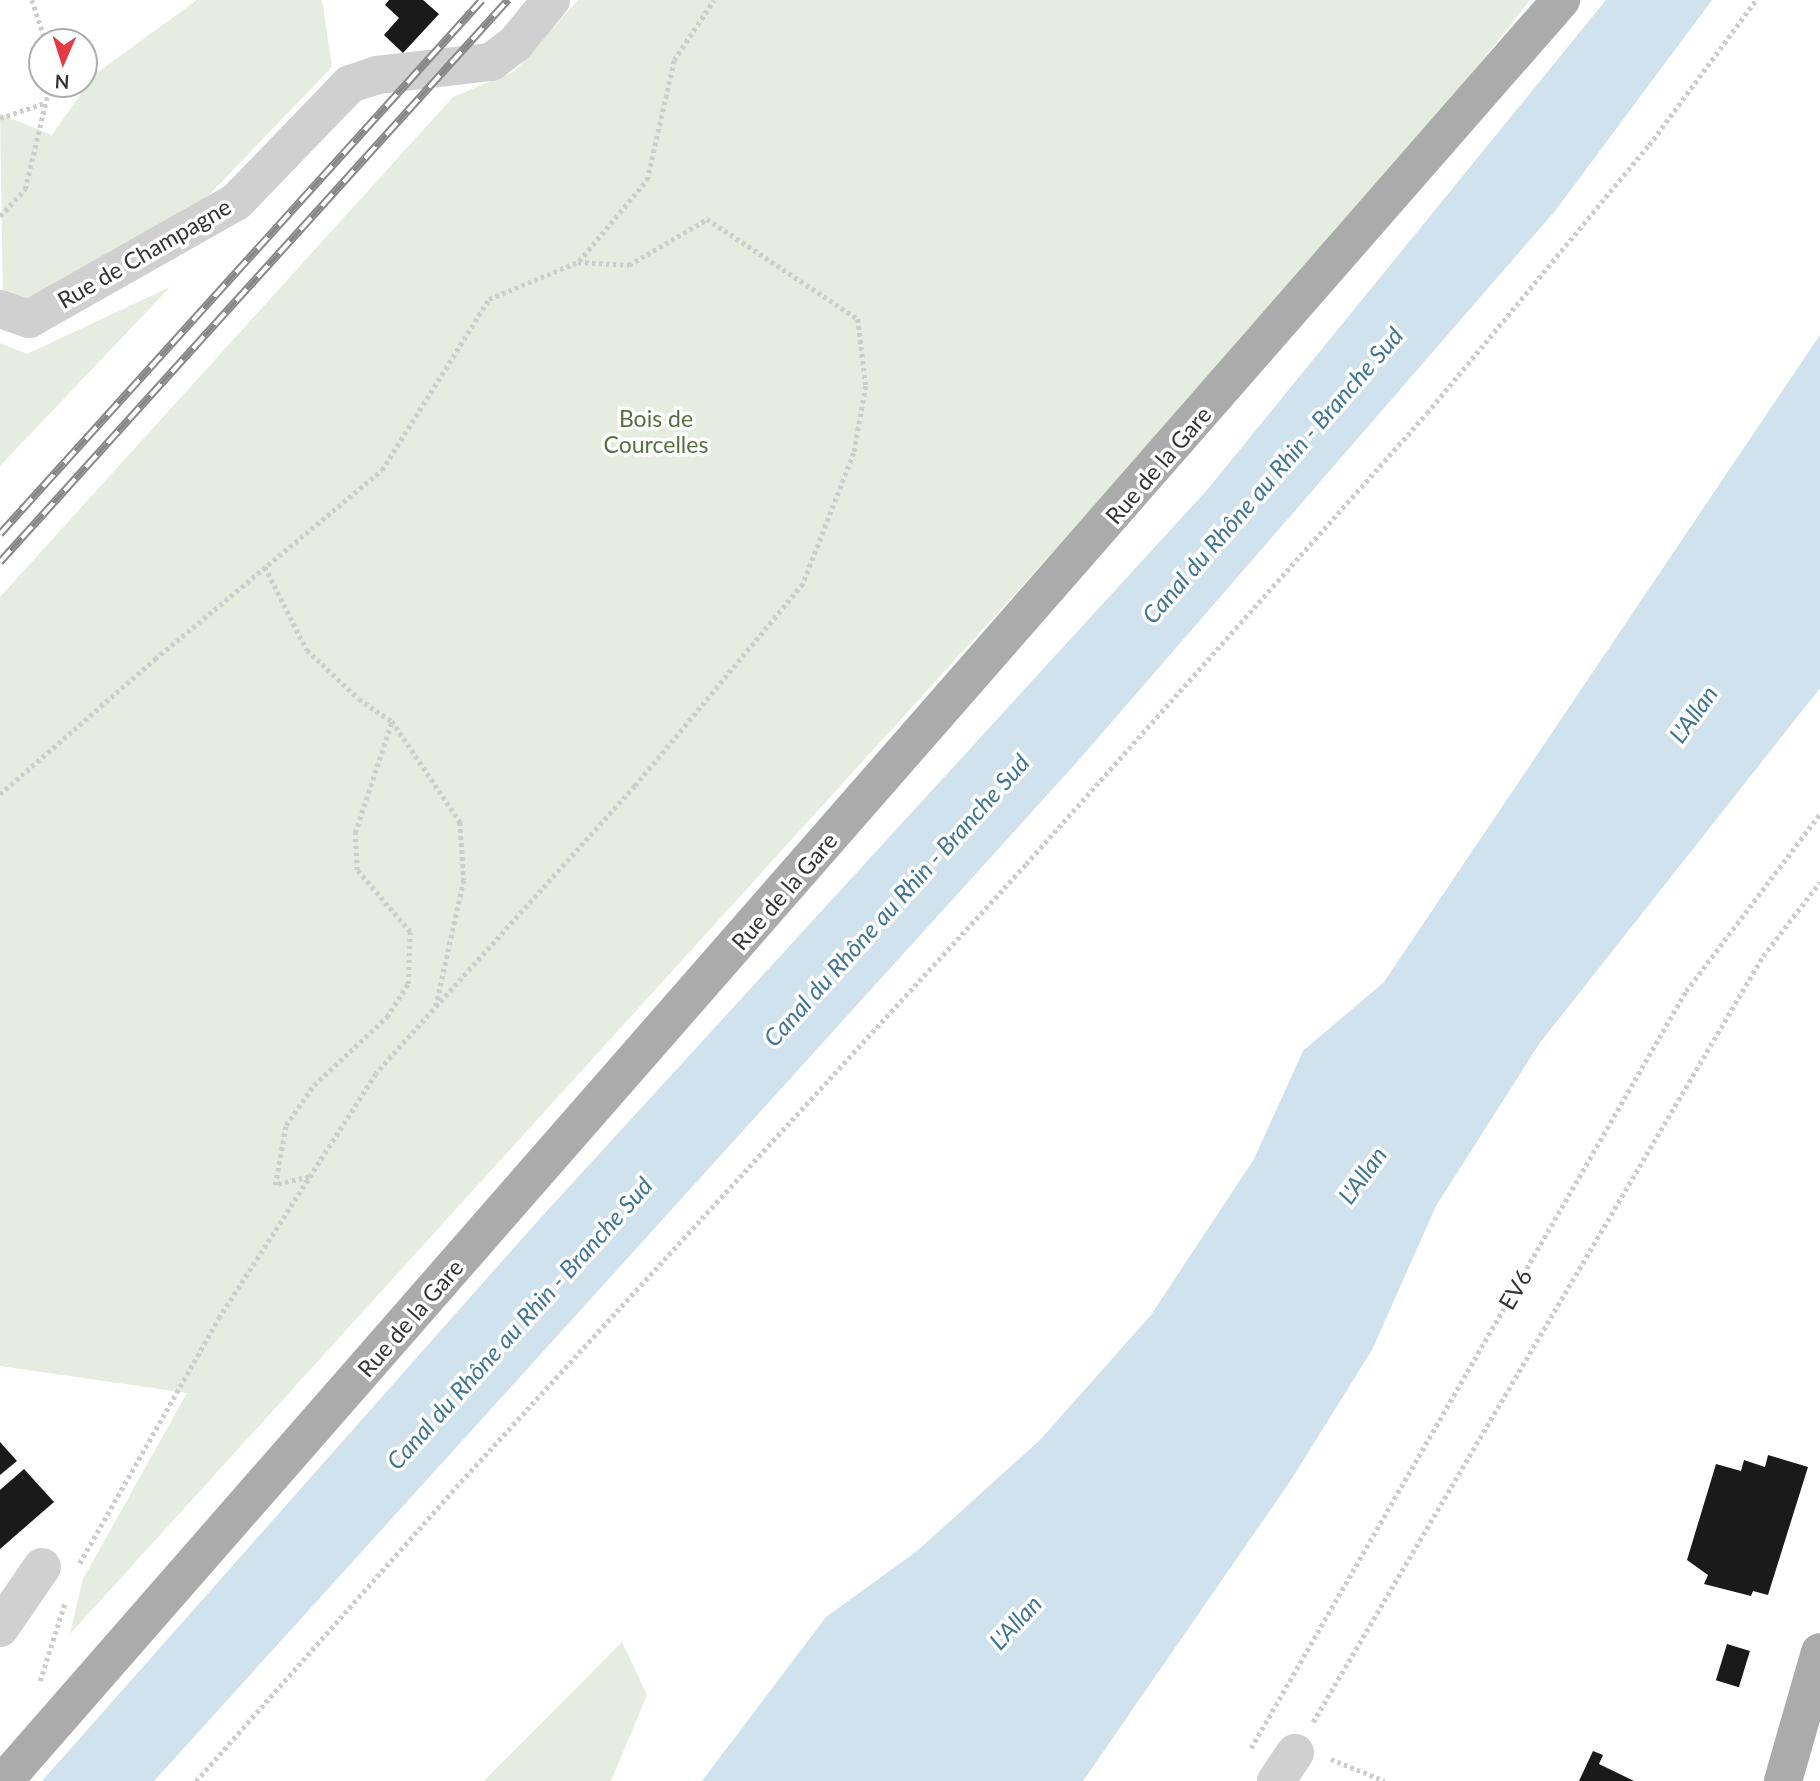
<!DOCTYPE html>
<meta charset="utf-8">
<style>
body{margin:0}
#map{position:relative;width:1820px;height:1781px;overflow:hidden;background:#fff;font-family:Lato,sans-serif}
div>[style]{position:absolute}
.green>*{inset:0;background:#e6ecdf}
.water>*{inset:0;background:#cfe2ee}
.building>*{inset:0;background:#1a1a1a;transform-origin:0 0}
.path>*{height:4.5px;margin-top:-2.25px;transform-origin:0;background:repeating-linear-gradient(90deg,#cdcdcd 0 3.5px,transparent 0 7px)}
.minor>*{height:38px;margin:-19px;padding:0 19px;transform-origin:19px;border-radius:19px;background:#d0d0d0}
.major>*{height:38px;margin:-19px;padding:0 19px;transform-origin:19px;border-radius:19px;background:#ababab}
.rail>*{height:8px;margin-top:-4px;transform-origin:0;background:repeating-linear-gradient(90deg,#fff 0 16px,#888 0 32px);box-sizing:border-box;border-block:2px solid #888}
span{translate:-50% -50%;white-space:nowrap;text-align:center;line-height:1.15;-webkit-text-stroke:7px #fff;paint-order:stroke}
.street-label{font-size:23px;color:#333}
.park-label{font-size:23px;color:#56703f}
.water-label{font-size:24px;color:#3f7597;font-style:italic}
.north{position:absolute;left:28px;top:28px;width:70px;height:70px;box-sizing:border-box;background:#fff;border:2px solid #adadad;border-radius:50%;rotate:183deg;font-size:19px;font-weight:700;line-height:28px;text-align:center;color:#333}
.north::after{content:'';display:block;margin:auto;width:24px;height:32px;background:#e63946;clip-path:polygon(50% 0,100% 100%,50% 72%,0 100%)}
</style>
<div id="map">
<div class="green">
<i style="clip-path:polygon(197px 0,322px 0,332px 67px,207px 197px,34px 298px,3px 301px,0 114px,52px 135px,94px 75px)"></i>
<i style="clip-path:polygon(578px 0,1530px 0,1390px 177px,1179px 413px,70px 1634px,83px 1579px,187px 1393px,0 1366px,0 597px,453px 97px,515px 71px)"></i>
<i style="clip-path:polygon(170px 287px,0 466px,0 343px,27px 354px)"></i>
<i style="clip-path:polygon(622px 1642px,647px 1695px,611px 1781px,484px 1781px)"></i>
</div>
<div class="water">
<i style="clip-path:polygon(1606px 0,1712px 0,1555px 211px,1077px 762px,154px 1781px,42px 1781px,535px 1224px,1207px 490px)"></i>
<i style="clip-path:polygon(1820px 335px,1820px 688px,1539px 1044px,1436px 1206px,1372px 1350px,1291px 1480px,1083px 1781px,702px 1781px,826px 1617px,917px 1551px,1040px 1440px,1151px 1315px,1254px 1159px,1303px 1051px,1384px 982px)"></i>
</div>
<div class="building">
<i style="clip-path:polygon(389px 0,423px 0,439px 14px,403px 53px,384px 35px,399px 18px,385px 5px)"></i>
<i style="clip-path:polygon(0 1442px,17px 1461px,0 1475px)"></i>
<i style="clip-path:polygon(1768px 1455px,1808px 1467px,1768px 1595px,1753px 1591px,1751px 1596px,1704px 1584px,1708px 1575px,1687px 1560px,1716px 1464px,1741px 1471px,1744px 1460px,1765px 1467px)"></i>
<i style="clip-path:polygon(24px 1469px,54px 1502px,0 1549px,0 1490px)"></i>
<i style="left:1727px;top:1644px;width:24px;height:38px;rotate:17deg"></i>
<i style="clip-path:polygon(1593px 1751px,1603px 1755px,1599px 1764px,1634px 1781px,1579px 1781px)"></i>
</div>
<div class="path">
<i style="left:32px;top:0;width:44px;rotate:71.6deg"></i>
<i style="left:0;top:118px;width:47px;rotate:-18.4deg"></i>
<i style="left:0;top:216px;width:37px;rotate:-47deg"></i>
<i style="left:25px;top:189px;width:108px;rotate:-76.6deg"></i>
<i style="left:579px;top:261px;width:106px;rotate:-50deg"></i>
<i style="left:647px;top:180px;width:123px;rotate:-77.3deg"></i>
<i style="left:674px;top:60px;width:72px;rotate:-56.3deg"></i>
<i style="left:265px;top:567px;width:93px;rotate:63.2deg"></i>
<i style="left:307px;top:650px;width:71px;rotate:43.3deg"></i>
<i style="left:359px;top:699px;width:40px;rotate:34deg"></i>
<i style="left:392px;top:721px;width:122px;rotate:56deg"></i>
<i style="left:460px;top:822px;width:58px;rotate:86.1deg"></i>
<i style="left:464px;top:880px;width:129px;rotate:102.5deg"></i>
<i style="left:0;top:794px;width:206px;rotate:-41.1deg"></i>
<i style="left:155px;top:659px;width:295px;rotate:-39.8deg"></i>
<i style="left:382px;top:470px;width:202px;rotate:-58deg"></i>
<i style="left:489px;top:299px;width:96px;rotate:-22.6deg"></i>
<i style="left:578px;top:262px;width:51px;rotate:3.4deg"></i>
<i style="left:629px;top:265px;width:91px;rotate:-30.5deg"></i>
<i style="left:707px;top:219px;width:181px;rotate:33.5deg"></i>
<i style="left:858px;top:319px;width:67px;rotate:83.2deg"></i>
<i style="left:866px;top:386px;width:68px;rotate:100.2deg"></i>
<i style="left:854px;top:453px;width:141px;rotate:111.3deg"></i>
<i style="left:803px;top:584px;width:263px;rotate:129.7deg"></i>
<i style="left:635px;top:786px;width:387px;rotate:132deg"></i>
<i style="left:376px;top:1074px;width:289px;rotate:122.7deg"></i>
<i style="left:220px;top:1317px;width:285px;rotate:119.6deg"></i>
<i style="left:309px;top:1177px;width:35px;rotate:167deg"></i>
<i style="left:275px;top:1185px;width:61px;rotate:-79.6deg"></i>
<i style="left:286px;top:1125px;width:49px;rotate:-55deg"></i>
<i style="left:314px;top:1085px;width:100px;rotate:-43deg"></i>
<i style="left:387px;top:1017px;width:39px;rotate:-58deg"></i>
<i style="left:408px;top:984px;width:52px;rotate:-87.8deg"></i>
<i style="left:410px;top:932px;width:82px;rotate:-130.5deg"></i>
<i style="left:357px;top:870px;width:37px;rotate:-93deg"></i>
<i style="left:355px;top:833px;width:118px;rotate:-71.7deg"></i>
<i style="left:40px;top:1681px;width:83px;rotate:-72.4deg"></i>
<i style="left:1313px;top:1722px;width:888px;rotate:-59.57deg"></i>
<i style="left:1763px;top:956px;width:93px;rotate:-52.4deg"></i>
<i style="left:1251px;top:1748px;width:873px;rotate:-60.12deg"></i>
<i style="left:1686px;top:991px;width:222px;rotate:-52.9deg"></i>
<i style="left:1331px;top:1759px;width:58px;rotate:22.2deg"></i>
<i style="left:196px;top:1781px;width:392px;rotate:-48.5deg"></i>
<i style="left:456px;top:1487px;width:844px;rotate:-47.54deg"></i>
<i style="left:1026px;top:864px;width:603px;rotate:-48.36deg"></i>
<i style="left:1427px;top:413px;width:348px;rotate:-50.4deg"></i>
<i style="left:1649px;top:145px;width:180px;rotate:-53.6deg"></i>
</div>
<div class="minor">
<i style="left:0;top:309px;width:31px;rotate:19deg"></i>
<i style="left:29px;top:319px;width:238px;rotate:-29.5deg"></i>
<i style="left:236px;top:202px;width:164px;rotate:-46deg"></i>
<i style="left:350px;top:84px;width:28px;rotate:-18deg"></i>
<i style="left:377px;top:75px;width:115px;rotate:-6.5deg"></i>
<i style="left:491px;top:62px;width:30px;rotate:-37deg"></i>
<i style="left:515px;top:44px;width:57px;rotate:-50.7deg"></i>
<i style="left:0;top:1628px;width:74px;rotate:-55.5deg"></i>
<i style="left:1276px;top:1781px;width:34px;rotate:-56deg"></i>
</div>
<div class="major">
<i style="left:4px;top:1781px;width:2366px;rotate:-48.84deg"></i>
<i style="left:1783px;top:1781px;width:134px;rotate:-74deg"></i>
</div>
<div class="rail">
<i style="left:0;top:534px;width:719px;rotate:-47.93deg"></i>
<i style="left:0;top:562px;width:758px;rotate:-47.89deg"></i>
</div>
<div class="street-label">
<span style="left:144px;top:253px;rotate:-30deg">Rue de Champagne</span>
<span style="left:1158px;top:465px;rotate:-49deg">Rue de la Gare</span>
<span style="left:784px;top:891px;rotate:-49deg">Rue de la Gare</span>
<span style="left:1515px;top:1289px;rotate:-60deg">EV6</span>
<span style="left:410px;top:1318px;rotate:-49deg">Rue de la Gare</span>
</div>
<div class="park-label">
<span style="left:656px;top:431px">Bois de<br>Courcelles</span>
</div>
<div class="water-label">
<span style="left:1272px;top:475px;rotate:-49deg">Canal du Rhône au Rhin - Branche Sud</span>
<span style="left:1693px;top:714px;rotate:-54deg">L'Allan</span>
<span style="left:896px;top:900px;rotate:-48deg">Canal du Rhône au Rhin - Branche Sud</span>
<span style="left:1362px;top:1175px;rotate:-54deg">L'Allan</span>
<span style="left:519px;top:1323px;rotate:-48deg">Canal du Rhône au Rhin - Branche Sud</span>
<span style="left:1015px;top:1622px;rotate:-47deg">L'Allan</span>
</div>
<div class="north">N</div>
</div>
